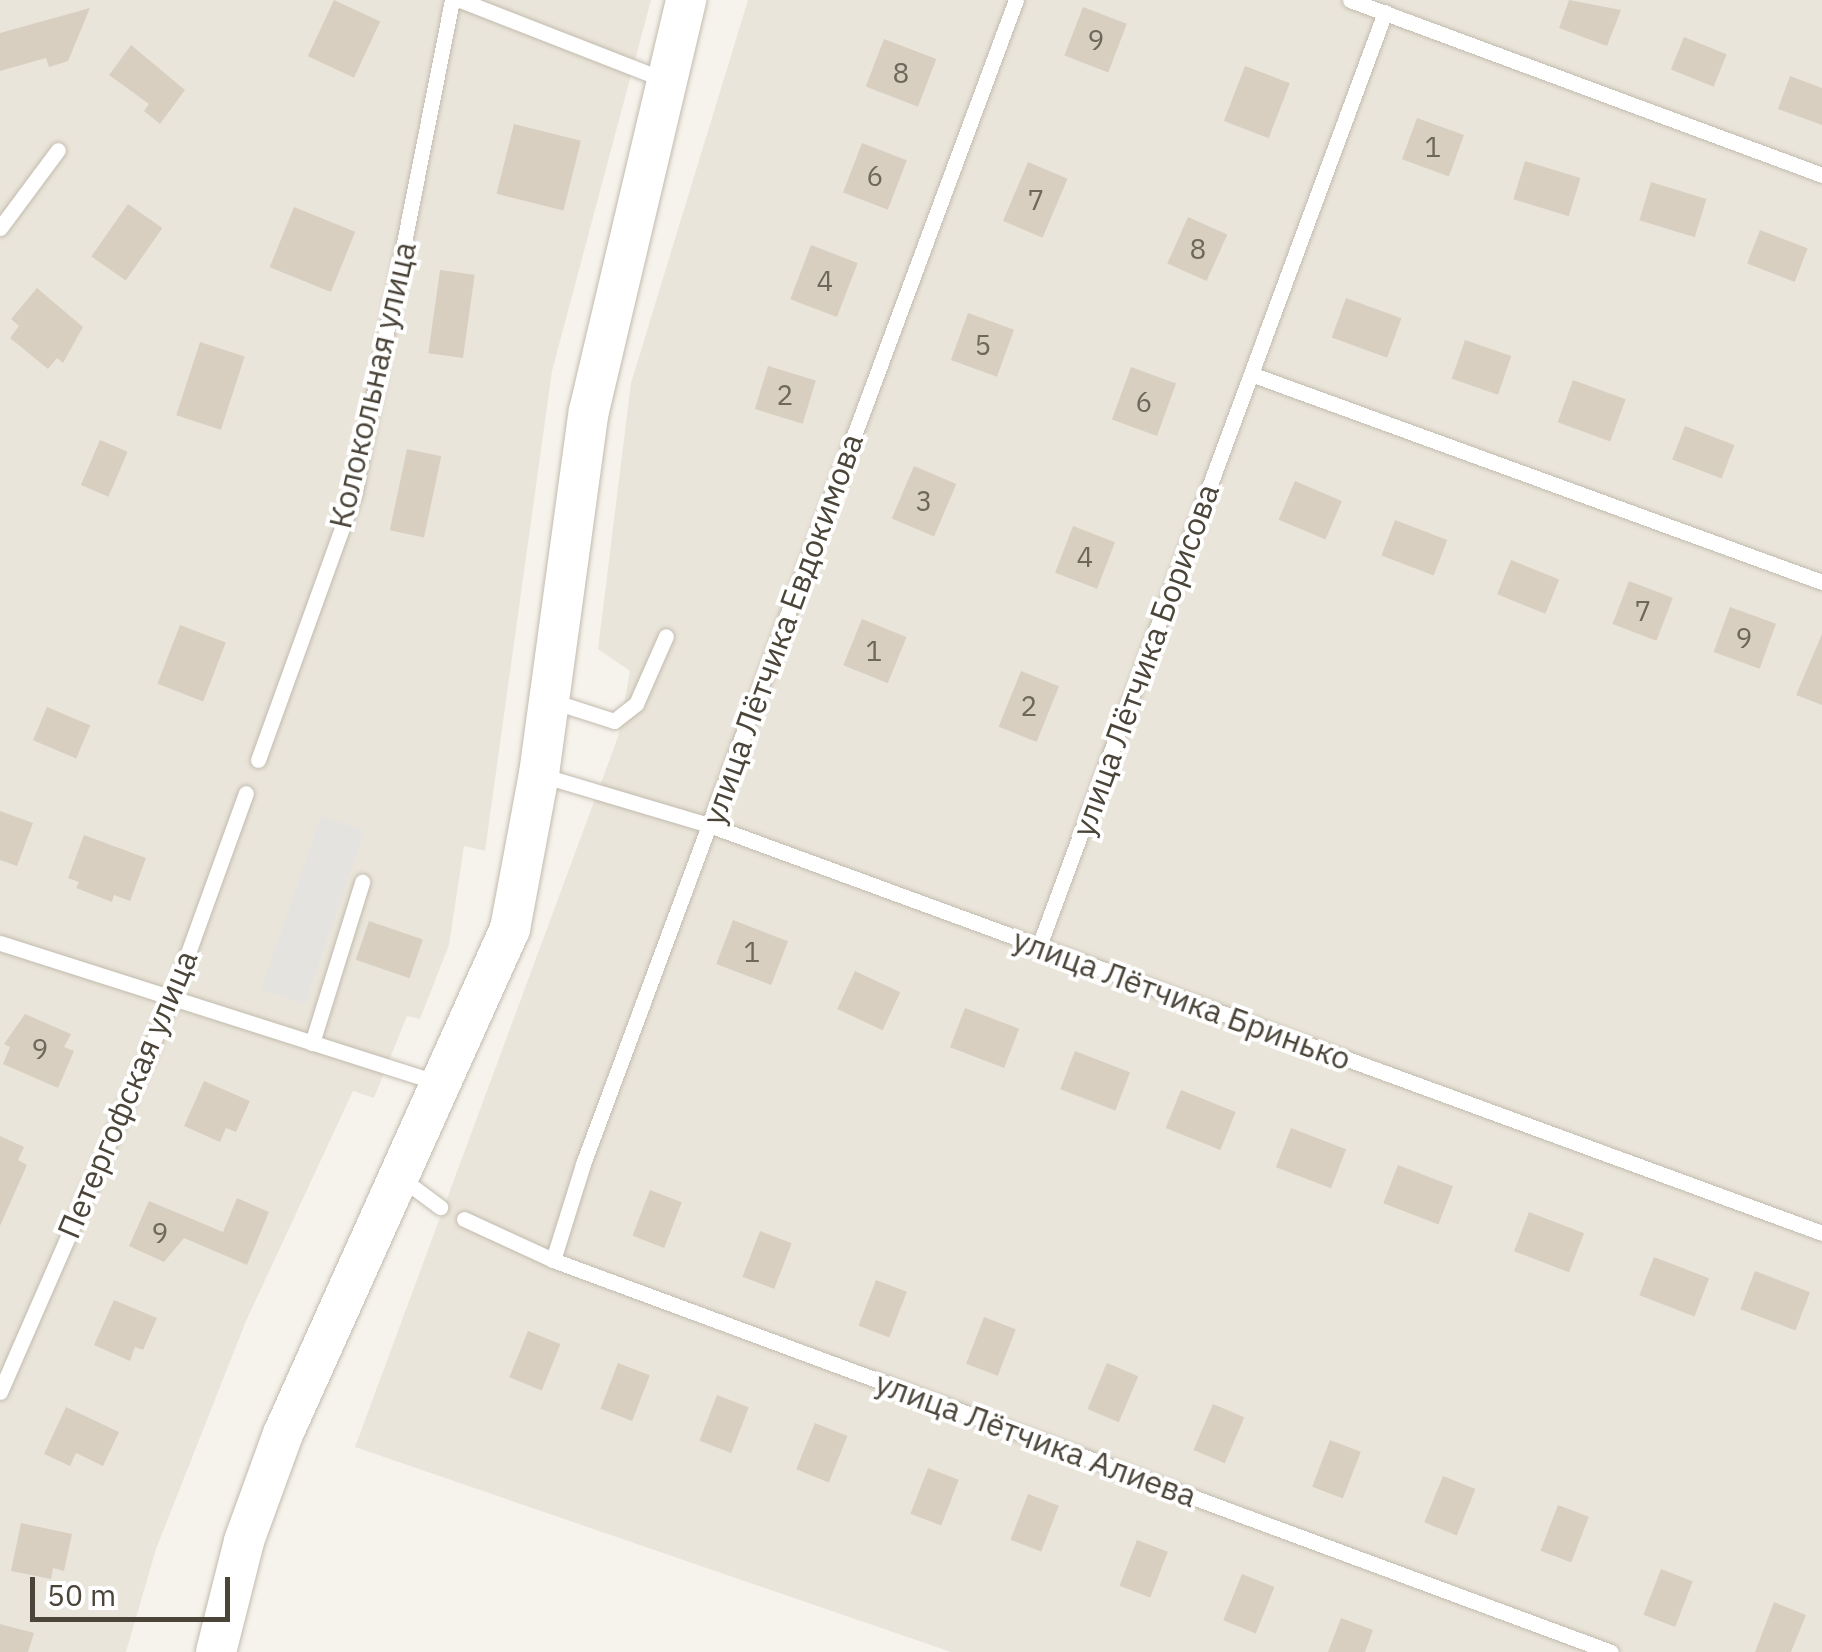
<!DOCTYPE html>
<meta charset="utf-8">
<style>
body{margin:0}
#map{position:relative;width:1822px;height:1652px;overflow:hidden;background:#f6f3ec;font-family:"IBM Plex Sans",sans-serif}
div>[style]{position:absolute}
.residential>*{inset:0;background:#eae5da}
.parking>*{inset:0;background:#e5e3e0;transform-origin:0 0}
.building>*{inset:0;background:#d8cfc1;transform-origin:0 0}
.roads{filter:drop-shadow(0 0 2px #c2bbae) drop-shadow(0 0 2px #c2bbae)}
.service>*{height:15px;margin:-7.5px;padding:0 7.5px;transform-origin:7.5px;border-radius:7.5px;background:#fff}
.tertiary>*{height:40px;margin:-20px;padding:0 20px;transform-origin:20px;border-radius:20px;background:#fff}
span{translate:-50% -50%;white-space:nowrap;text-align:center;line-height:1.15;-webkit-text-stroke:8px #fff;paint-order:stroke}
.number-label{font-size:28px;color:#6e675b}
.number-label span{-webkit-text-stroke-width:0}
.street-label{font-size:32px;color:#4b4439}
.scale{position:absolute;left:30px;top:1577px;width:200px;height:45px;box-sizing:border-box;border:5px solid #4b4439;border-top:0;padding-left:12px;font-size:30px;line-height:35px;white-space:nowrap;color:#4b4439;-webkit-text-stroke:8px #fff;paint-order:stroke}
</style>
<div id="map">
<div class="residential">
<i style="clip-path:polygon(0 0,651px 0,552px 371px,485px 851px,464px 846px,449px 945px,420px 1019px,407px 1016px,374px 1098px,353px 1091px,246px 1321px,156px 1549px,126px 1652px,0 1652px)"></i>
<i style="clip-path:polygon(748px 0,1822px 0,1822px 1652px,951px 1652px,355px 1447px,618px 737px,630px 671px,598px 649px,631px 383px)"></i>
</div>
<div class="parking">
<i style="left:321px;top:816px;width:46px;height:183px;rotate:19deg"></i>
</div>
<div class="building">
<i style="left:334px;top:0;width:51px;height:62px;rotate:25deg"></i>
<i style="clip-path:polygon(1569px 0,1621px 10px,1607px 46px,1559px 28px)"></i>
<i style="left:1083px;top:7px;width:47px;height:52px;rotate:21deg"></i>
<i style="clip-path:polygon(90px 8px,68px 61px,49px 67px,46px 58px,0 71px,0 33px)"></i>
<i style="left:1684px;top:37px;width:46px;height:35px;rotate:22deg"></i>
<i style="left:884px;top:39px;width:56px;height:51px;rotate:21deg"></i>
<i style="clip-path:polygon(131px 45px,185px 90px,160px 124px,144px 111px,149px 104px,109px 75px)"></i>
<i style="left:1245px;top:66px;width:48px;height:59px;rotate:21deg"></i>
<i style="clip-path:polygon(1790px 76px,1822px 88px,1822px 125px,1778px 109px)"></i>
<i style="left:1417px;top:118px;width:50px;height:44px;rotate:20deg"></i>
<i style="left:514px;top:124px;width:69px;height:72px;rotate:14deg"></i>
<i style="left:862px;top:143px;width:48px;height:53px;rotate:21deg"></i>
<i style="left:1525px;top:161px;width:58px;height:40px;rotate:17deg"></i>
<i style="left:1028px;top:162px;width:43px;height:64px;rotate:23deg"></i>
<i style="left:1651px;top:182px;width:58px;height:40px;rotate:17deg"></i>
<i style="left:128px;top:204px;width:42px;height:64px;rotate:35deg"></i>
<i style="left:294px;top:207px;width:66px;height:65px;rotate:22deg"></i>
<i style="left:1188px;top:217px;width:43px;height:51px;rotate:24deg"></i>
<i style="left:1760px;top:230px;width:51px;height:36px;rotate:21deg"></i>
<i style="left:811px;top:245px;width:50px;height:58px;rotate:21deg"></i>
<i style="left:440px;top:270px;width:35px;height:84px;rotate:8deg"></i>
<i style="clip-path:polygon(37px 288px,83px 327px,63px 363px,57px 358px,48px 369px,10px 338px,19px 326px,11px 319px)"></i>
<i style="left:1346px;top:298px;width:59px;height:42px;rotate:20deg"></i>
<i style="left:968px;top:313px;width:49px;height:50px;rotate:20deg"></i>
<i style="left:1465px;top:340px;width:49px;height:41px;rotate:19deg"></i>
<i style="left:200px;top:342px;width:47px;height:77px;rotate:18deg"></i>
<i style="left:768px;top:366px;width:50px;height:45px;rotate:17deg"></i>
<i style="left:1131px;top:367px;width:48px;height:56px;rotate:20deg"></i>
<i style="left:1573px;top:380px;width:56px;height:45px;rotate:20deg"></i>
<i style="left:1685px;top:426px;width:53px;height:36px;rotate:21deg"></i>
<i style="left:100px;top:440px;width:30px;height:49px;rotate:23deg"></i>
<i style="left:407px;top:449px;width:35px;height:83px;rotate:12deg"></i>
<i style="left:914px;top:466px;width:46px;height:57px;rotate:23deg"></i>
<i style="left:1295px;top:481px;width:51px;height:42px;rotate:23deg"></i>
<i style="left:1395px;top:520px;width:56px;height:38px;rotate:21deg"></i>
<i style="left:1073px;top:526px;width:45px;height:50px;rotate:21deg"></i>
<i style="left:1511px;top:560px;width:52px;height:37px;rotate:22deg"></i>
<i style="left:1629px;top:581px;width:47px;height:46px;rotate:21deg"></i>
<i style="left:1730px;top:607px;width:49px;height:48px;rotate:20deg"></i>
<i style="left:862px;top:619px;width:48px;height:50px;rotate:22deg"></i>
<i style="left:180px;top:625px;width:49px;height:63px;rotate:21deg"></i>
<i style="clip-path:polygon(1822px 634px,1822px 705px,1796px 695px)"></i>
<i style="left:1021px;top:671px;width:41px;height:60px;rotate:22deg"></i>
<i style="left:47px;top:707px;width:47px;height:36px;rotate:23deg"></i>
<i style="clip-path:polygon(0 811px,33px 823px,17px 866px,0 860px)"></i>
<i style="clip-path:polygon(84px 835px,146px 858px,130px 901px,114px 895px,112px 902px,76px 888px,79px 882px,68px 878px)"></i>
<i style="left:733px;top:920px;width:59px;height:47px;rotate:21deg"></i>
<i style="left:369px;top:921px;width:57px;height:41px;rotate:19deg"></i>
<i style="left:855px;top:971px;width:50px;height:42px;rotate:25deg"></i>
<i style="left:965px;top:1008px;width:58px;height:42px;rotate:21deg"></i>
<i style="clip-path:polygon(25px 1014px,71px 1034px,64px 1047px,74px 1051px,58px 1088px,3px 1064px,10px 1047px,4px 1044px)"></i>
<i style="left:1075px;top:1051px;width:59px;height:41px;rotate:21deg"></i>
<i style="clip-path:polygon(204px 1081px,250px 1101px,236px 1132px,226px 1128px,220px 1142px,184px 1126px)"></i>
<i style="left:1181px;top:1090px;width:59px;height:41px;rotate:22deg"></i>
<i style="left:1291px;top:1128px;width:59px;height:42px;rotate:21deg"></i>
<i style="clip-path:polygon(0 1136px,24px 1147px,18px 1160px,27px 1165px,0 1226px)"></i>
<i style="left:1398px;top:1165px;width:59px;height:41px;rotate:21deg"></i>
<i style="left:650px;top:1190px;width:34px;height:49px;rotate:21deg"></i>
<i style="clip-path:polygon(237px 1198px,269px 1212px,247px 1265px,184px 1238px,164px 1262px,129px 1246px,149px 1201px,223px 1232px)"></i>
<i style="left:1529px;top:1212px;width:59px;height:42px;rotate:21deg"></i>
<i style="left:760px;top:1231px;width:34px;height:49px;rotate:21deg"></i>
<i style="left:1654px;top:1257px;width:59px;height:41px;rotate:21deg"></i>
<i style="left:1755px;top:1271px;width:59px;height:41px;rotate:21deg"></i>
<i style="left:876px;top:1280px;width:33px;height:49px;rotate:21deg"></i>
<i style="clip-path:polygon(114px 1300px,157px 1318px,143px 1350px,135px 1347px,130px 1361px,94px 1345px)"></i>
<i style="left:984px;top:1317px;width:34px;height:50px;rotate:21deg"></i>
<i style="left:528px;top:1331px;width:35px;height:50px;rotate:22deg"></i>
<i style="left:618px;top:1363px;width:34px;height:49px;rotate:21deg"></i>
<i style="left:1107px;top:1363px;width:34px;height:50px;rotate:23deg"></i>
<i style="left:717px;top:1395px;width:34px;height:49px;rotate:21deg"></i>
<i style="left:1213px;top:1404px;width:34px;height:50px;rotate:23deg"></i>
<i style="clip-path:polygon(66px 1407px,119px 1432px,103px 1466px,76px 1453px,70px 1466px,44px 1454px)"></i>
<i style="left:815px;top:1423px;width:35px;height:50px;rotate:22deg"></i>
<i style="left:1330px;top:1440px;width:33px;height:50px;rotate:21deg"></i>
<i style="left:928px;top:1468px;width:33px;height:49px;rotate:21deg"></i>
<i style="left:1443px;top:1476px;width:35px;height:50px;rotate:22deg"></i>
<i style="left:1028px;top:1494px;width:33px;height:49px;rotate:21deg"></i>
<i style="left:1558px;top:1505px;width:33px;height:49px;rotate:21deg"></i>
<i style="clip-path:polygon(21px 1523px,72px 1534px,64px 1571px,53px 1568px,51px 1579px,11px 1571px)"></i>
<i style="left:1137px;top:1540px;width:33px;height:49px;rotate:21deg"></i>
<i style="left:1661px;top:1569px;width:34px;height:49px;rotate:21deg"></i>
<i style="left:1242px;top:1574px;width:35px;height:50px;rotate:22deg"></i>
<i style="clip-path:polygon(1774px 1602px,1806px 1615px,1791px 1652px,1755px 1652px)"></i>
<i style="clip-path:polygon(1341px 1618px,1373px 1630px,1365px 1652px,1328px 1652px)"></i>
<i style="clip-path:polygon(0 1624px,34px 1633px,28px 1652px,0 1652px)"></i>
</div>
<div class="roads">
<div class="service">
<i style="left:460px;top:0;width:220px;rotate:21.3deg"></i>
<i style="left:1350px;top:0;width:503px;rotate:20.34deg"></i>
<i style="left:0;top:228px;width:97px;rotate:-53.4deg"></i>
<i style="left:1251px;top:374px;width:608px;rotate:20.02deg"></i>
<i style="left:552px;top:701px;width:65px;rotate:17.9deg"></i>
<i style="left:614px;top:721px;width:28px;rotate:-38deg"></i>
<i style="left:636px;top:704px;width:74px;rotate:-66.2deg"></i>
<i style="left:258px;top:760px;width:282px;rotate:-70.1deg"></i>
<i style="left:354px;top:495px;width:505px;rotate:-78.8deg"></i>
<i style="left:541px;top:775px;width:175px;rotate:16.6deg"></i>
<i style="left:709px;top:825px;width:1185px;rotate:20.13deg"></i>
<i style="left:0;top:943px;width:461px;rotate:17.7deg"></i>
<i style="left:1039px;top:946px;width:996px;rotate:-69.67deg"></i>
<i style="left:312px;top:1043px;width:169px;rotate:-72.7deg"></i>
<i style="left:401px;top:1178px;width:49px;rotate:36.6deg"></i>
<i style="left:464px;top:1219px;width:98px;rotate:24.7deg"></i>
<i style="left:553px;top:1260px;width:1128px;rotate:20.33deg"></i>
<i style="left:553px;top:1260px;width:101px;rotate:-72.6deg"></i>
<i style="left:583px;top:1164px;width:1242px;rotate:-69.6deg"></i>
<i style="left:0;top:1392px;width:428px;rotate:-66.4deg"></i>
<i style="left:171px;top:1000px;width:220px;rotate:-70.1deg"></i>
</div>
<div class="tertiary">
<i style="left:216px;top:1652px;width:114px;rotate:-75.8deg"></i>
<i style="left:244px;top:1541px;width:114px;rotate:-70deg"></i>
<i style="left:283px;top:1434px;width:554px;rotate:-65.8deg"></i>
<i style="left:510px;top:929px;width:158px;rotate:-79.4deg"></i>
<i style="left:539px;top:774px;width:366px;rotate:-82.2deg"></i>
<i style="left:589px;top:411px;width:422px;rotate:-76.7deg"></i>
</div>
</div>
<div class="number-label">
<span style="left:1096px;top:40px">9</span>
<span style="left:901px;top:73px">8</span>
<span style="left:1433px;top:147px">1</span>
<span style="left:875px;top:176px">6</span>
<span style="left:1036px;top:200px">7</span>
<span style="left:1198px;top:249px">8</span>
<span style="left:825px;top:281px">4</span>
<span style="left:983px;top:345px">5</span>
<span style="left:785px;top:395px">2</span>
<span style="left:1144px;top:402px">6</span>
<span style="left:924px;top:501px">3</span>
<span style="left:1085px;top:557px">4</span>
<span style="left:1643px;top:611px">7</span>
<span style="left:1744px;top:638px">9</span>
<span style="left:874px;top:651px">1</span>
<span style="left:1029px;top:706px">2</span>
<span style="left:752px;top:952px">1</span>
<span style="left:40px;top:1049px">9</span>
<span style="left:160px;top:1233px">9</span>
</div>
<div class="street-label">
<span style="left:372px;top:385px;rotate:-77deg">Колокольная улица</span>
<span style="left:782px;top:629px;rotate:-70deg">улица Лётчика Евдокимова</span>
<span style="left:1145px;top:660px;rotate:-70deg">улица Лётчика Борисова</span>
<span style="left:1182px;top:999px;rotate:20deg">улица Лётчика Бринько</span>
<span style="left:127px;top:1094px;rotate:-67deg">Петергофская улица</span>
<span style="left:1036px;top:1439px;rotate:20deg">улица Лётчика Алиева</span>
</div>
<div class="scale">50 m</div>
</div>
